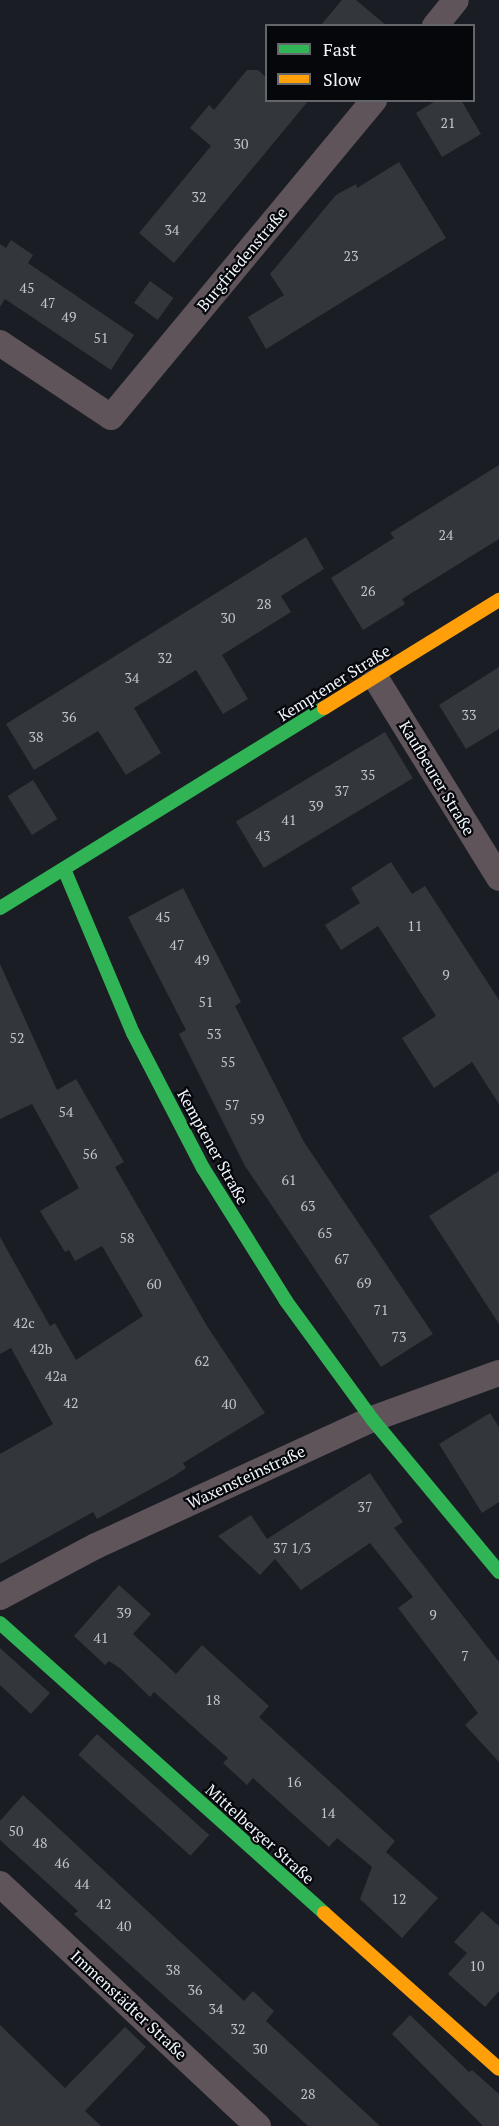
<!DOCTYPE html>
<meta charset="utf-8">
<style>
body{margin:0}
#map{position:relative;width:499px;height:2126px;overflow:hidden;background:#1a1e24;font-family:"PT Serif",serif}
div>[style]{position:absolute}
.building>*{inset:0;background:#33363b;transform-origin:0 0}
.street>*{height:26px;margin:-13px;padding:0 13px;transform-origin:13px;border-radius:13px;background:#5e5459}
.fast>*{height:14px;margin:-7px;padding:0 7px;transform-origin:7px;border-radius:7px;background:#30b455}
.slow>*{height:14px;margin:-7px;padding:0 7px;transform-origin:7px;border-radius:7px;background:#ff9f0a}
span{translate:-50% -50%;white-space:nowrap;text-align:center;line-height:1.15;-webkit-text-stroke:4.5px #05070b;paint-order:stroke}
.number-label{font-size:14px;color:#c2c5cc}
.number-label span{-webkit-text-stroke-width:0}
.street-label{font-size:16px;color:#f1f5fc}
.legend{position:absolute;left:265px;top:24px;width:210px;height:78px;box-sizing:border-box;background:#05070b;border:2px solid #63666b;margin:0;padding:8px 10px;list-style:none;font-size:18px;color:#f1f5fc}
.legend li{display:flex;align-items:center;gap:12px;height:30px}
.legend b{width:30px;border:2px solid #63666b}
</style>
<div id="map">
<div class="building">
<i style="clip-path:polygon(342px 0,356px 0,387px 26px,320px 26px)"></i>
<i style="clip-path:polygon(247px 70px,258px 70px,267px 78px,267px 100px,309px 100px,174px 263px,139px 233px,211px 146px,190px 128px,209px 105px,214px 110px)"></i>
<i style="clip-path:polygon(437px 100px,461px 100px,481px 134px,442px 157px,416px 113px)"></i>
<i style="clip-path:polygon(399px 162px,446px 238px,266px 349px,248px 317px,284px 295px,270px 274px,336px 195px,356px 184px,357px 188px)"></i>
<i style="clip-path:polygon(11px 240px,33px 255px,28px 263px,134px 335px,111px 370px,5px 299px,0 307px,0 244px,6px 248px)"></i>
<i style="left:150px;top:281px;width:29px;height:27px;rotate:36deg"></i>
<i style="clip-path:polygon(499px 465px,499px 539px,402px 599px,405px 604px,363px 630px,331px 578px,394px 538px,390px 533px)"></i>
<i style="clip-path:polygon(306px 537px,324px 569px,281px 596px,291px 612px,222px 655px,248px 699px,223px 714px,196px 670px,134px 708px,161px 753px,144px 764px,126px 775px,98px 731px,34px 770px,6px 724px)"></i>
<i style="clip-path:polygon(499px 667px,499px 729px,466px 749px,439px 705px)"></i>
<i style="left:385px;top:732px;width:54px;height:174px;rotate:59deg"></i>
<i style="left:33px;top:780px;width:46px;height:30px;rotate:58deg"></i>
<i style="clip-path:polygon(391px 862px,412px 894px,425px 886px,499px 1000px,499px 1104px,472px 1062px,434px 1088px,402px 1038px,436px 1016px,378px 926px,341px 950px,325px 925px,360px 903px,351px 888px)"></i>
<i style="clip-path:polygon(183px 888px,241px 1002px,235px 1006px,304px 1142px,433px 1334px,381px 1367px,245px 1166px,179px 1034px,186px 1030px,128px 917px)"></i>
<i style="clip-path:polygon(0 964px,57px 1090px,76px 1079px,124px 1162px,115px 1167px,207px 1326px,265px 1413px,183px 1463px,186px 1468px,174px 1476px,97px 1519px,93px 1512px,0 1564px,0 1454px,53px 1424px,11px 1348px,0 1354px,0 1237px,50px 1326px,55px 1323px,76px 1360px,143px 1316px,102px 1246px,75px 1261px,69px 1250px,65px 1252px,40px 1211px,79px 1188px,32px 1104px,0 1119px)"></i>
<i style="clip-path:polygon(499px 1171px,499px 1324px,429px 1216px)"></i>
<i style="clip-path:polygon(490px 1413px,499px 1427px,499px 1502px,482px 1513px,439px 1444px)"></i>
<i style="clip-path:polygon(370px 1473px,403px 1522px,394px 1528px,499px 1662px,499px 1762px,465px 1725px,478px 1713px,398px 1608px,413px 1597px,370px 1543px,301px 1590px,275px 1559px,260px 1575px,218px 1536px,251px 1515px,267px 1539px)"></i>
<i style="clip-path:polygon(119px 1585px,151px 1614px,133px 1634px,176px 1674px,202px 1645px,269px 1706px,259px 1717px,395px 1841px,386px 1852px,438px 1898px,402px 1938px,360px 1899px,372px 1867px,337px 1838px,329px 1847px,253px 1778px,247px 1785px,223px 1763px,228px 1758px,154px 1692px,150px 1697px,121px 1669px,109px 1661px,105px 1665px,74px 1636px)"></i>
<i style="clip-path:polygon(0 1648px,50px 1693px,31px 1714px,0 1685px)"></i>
<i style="left:97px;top:1734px;width:151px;height:28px;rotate:42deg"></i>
<i style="clip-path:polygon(23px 1795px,244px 2001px,253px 1991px,274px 2011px,266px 2021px,380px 2126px,308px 2126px,74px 1914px,78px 1911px,0 1840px,0 1821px)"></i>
<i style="clip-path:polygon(482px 1911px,499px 1926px,499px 1991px,485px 2007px,448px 1974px,467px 1953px,454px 1942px)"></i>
<i style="clip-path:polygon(410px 2015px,469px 2072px,472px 2070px,499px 2094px,499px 2126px,483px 2126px,392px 2034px)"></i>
<i style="clip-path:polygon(0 2025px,65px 2088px,125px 2027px,146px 2047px,85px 2111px,101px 2126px,0 2126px)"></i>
</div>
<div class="street">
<i style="left:435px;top:26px;width:33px;rotate:-51deg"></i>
<i style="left:0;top:343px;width:133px;rotate:33.7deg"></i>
<i style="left:111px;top:417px;width:412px;rotate:-50.3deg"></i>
<i style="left:375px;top:677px;width:236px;rotate:58.3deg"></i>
<i style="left:0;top:1597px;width:109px;rotate:-28deg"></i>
<i style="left:96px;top:1546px;width:304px;rotate:-24.7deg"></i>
<i style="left:372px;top:1419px;width:135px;rotate:-19.9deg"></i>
<i style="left:0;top:1884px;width:354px;rotate:43.2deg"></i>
</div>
<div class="fast">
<i style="left:64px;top:869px;width:178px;rotate:67.2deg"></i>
<i style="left:133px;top:1033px;width:152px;rotate:62.6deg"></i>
<i style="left:203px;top:1168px;width:157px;rotate:58deg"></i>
<i style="left:286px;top:1301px;width:146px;rotate:53.9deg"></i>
<i style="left:372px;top:1419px;width:199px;rotate:50.3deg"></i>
<i style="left:0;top:908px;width:381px;rotate:-31.7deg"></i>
<i style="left:0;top:1623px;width:435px;rotate:41.8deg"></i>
</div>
<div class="slow">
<i style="left:324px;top:708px;width:206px;rotate:-31.7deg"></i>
<i style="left:324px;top:1913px;width:234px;rotate:41.7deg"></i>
</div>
<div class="number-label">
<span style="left:448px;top:123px">21</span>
<span style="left:241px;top:144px">30</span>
<span style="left:199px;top:197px">32</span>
<span style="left:172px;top:230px">34</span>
<span style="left:351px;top:256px">23</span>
<span style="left:27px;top:288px">45</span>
<span style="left:48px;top:303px">47</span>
<span style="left:69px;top:317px">49</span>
<span style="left:101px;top:338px">51</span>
<span style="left:446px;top:535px">24</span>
<span style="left:368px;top:591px">26</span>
<span style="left:264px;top:604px">28</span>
<span style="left:228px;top:618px">30</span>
<span style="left:165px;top:658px">32</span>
<span style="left:132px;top:678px">34</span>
<span style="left:469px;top:715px">33</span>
<span style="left:69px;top:717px">36</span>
<span style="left:36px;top:737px">38</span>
<span style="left:368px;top:775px">35</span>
<span style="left:342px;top:791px">37</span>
<span style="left:316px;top:806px">39</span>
<span style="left:289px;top:820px">41</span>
<span style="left:263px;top:836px">43</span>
<span style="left:163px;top:917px">45</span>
<span style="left:415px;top:926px">11</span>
<span style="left:177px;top:945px">47</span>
<span style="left:202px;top:960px">49</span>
<span style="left:446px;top:975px">9</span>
<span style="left:206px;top:1002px">51</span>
<span style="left:214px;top:1034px">53</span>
<span style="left:17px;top:1038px">52</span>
<span style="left:228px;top:1062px">55</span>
<span style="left:232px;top:1105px">57</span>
<span style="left:66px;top:1112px">54</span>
<span style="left:257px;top:1119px">59</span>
<span style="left:90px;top:1154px">56</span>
<span style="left:289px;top:1180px">61</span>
<span style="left:308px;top:1206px">63</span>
<span style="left:325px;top:1233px">65</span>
<span style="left:127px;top:1238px">58</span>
<span style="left:342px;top:1259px">67</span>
<span style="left:364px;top:1283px">69</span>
<span style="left:154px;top:1284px">60</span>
<span style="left:381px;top:1310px">71</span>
<span style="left:24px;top:1323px">42c</span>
<span style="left:399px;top:1337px">73</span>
<span style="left:41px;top:1349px">42b</span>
<span style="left:202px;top:1361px">62</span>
<span style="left:56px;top:1376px">42a</span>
<span style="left:71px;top:1403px">42</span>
<span style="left:229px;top:1404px">40</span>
<span style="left:365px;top:1507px">37</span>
<span style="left:292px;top:1548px">37 1/3</span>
<span style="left:124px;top:1613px">39</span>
<span style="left:433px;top:1615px">9</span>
<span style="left:101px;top:1638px">41</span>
<span style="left:465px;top:1656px">7</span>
<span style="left:213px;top:1700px">18</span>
<span style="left:294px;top:1782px">16</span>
<span style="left:328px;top:1813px">14</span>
<span style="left:16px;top:1831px">50</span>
<span style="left:40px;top:1843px">48</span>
<span style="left:62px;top:1863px">46</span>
<span style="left:82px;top:1884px">44</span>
<span style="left:399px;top:1899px">12</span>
<span style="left:104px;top:1904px">42</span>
<span style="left:124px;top:1926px">40</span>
<span style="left:477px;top:1966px">10</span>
<span style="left:173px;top:1970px">38</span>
<span style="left:195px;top:1990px">36</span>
<span style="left:216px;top:2009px">34</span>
<span style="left:238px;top:2029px">32</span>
<span style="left:260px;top:2049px">30</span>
<span style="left:308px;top:2094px">28</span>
</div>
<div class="street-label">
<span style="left:242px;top:259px;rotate:-50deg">Burgfriedenstraße</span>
<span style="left:334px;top:683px;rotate:-32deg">Kemptener Straße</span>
<span style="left:437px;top:778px;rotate:59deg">Kaufbeurer Straße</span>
<span style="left:213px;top:1147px;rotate:61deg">Kemptener Straße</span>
<span style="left:246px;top:1477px;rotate:-25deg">Waxensteinstraße</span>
<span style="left:260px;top:1834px;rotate:42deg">Mittelberger Straße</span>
<span style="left:129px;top:2005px;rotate:43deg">Immenstädter Straße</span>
</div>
<ul class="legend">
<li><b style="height:8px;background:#30b455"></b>Fast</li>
<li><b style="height:8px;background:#ff9f0a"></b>Slow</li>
</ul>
</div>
